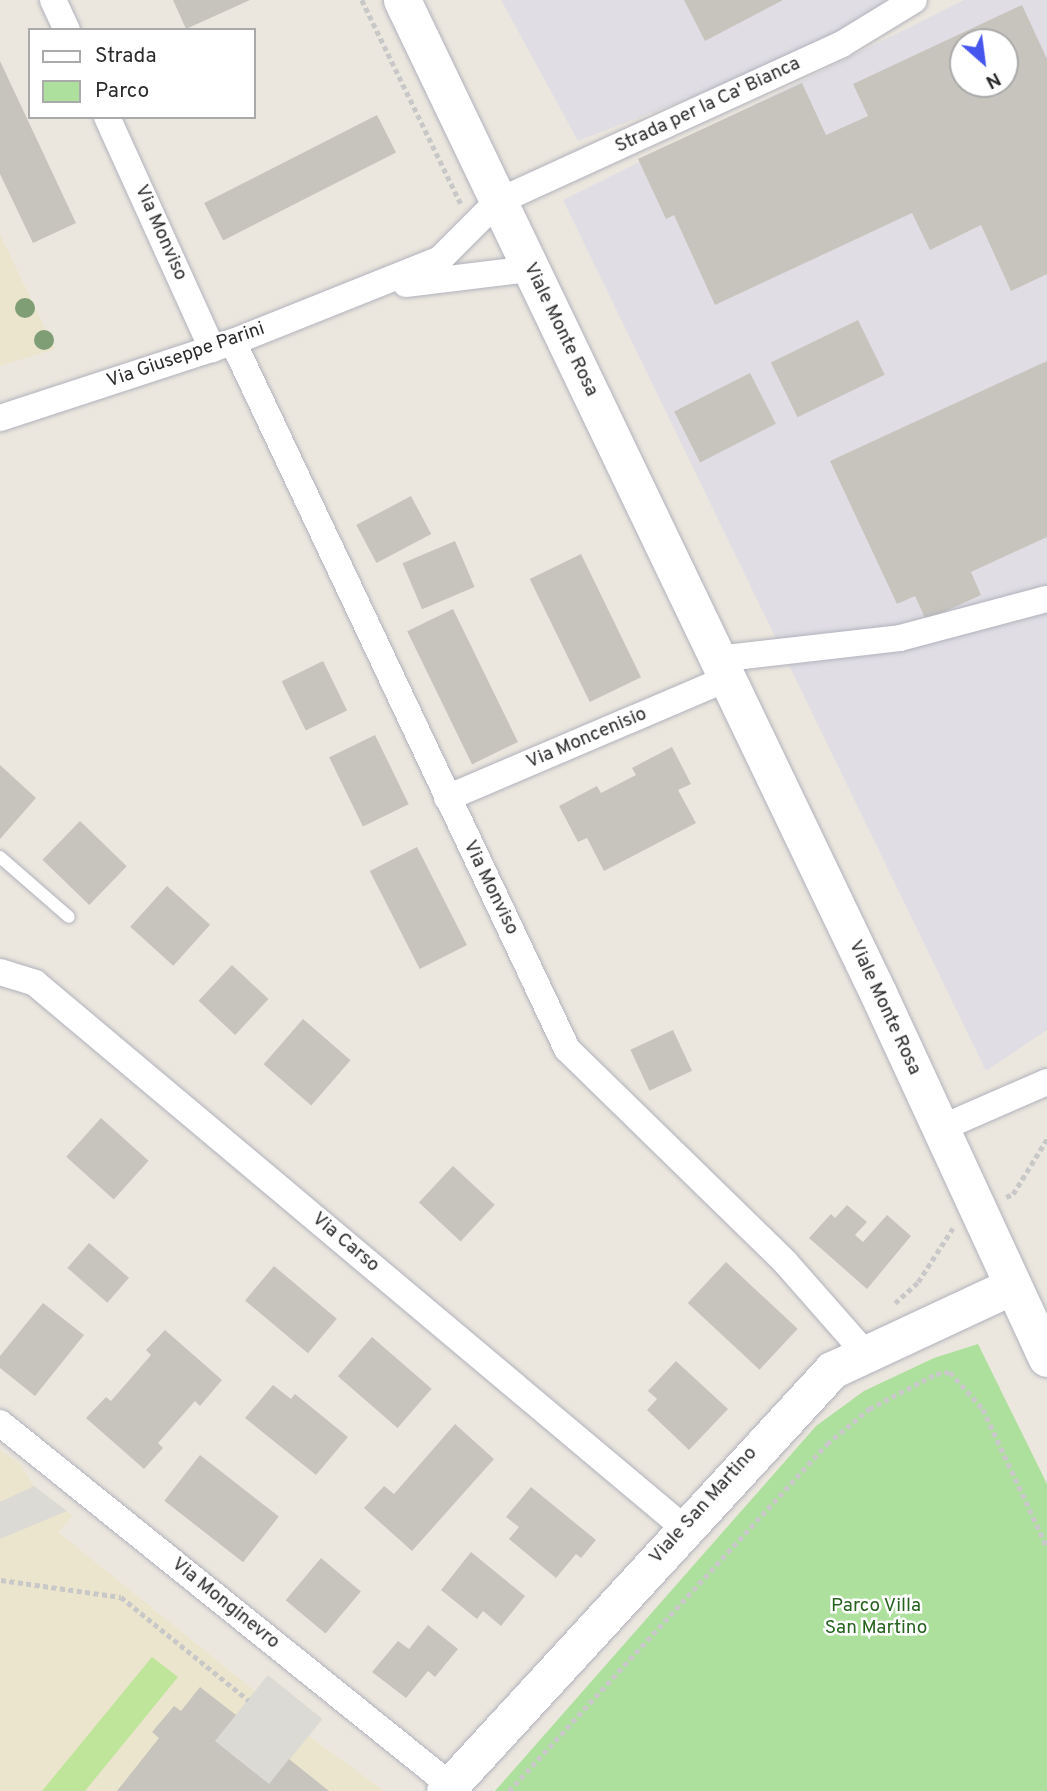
<!DOCTYPE html>
<style>
body{margin:0}
#map{position:relative;width:1047px;height:1791px;overflow:hidden;background:#ece7de;font-family:Overpass,sans-serif}
div>[style]{position:absolute}
.industrial>*{inset:0;background:#e0dee4}
.education>*{inset:0;background:#ece5ce}
.green>*{inset:0;background:#addf9d}
.pitch>*{inset:0;background:#bee59a}
.plaza>*{inset:0;background:#dcdad4;transform-origin:0 0}
.building>*{inset:0;background:#c7c4bd;transform-origin:0 0}
.path>*{height:4.5px;margin-top:-2.25px;transform-origin:0;background:repeating-linear-gradient(90deg,#c8c8c8 0 5px,transparent 0 8.5px)}
.roads{filter:drop-shadow(0 0 2px #b1b2bd) drop-shadow(0 0 2px #b1b2bd)}
.lane>*{height:12px;margin:-6px;padding:0 6px;transform-origin:6px;border-radius:6px;background:#fff}
.street>*{height:26px;margin:-13px;padding:0 13px;transform-origin:13px;border-radius:13px;background:#fff}
.secondary>*{height:37px;margin:-18.5px;padding:0 18.5px;transform-origin:18.5px;border-radius:18.5px;background:#fff}
.trees>*{width:20px;height:20px;margin:-10px;border-radius:50%;background:#7f9e75}
span{translate:-50% -50%;white-space:nowrap;text-align:center;line-height:1.15;-webkit-text-stroke:5px #fff;paint-order:stroke}
.street-label{font-size:19px;color:#2b2b2b}
.park-label{font-size:19px;color:#26631f}
.legend{position:absolute;left:28px;top:28px;width:228px;height:91px;box-sizing:border-box;background:#fff;border:2px solid #aaa;margin:0;padding:9px 12px;list-style:none;font-size:21px;color:#2b2b2b}
.legend li{display:flex;align-items:center;gap:14px;height:35px}
.legend b{width:35px;border:2px solid #aaa}
.north{position:absolute;left:949px;top:28px;width:70px;height:70px;box-sizing:border-box;background:#fff;border:2px solid #aaa;border-radius:50%;rotate:152deg;font-size:19px;font-weight:700;line-height:28px;text-align:center;color:#2b2b2b}
.north::after{content:'';display:block;margin:auto;width:24px;height:32px;background:#4755ef;clip-path:polygon(50% 0,100% 100%,50% 72%,0 100%)}
</style>
<div id="map">
<div class="industrial">
<i style="clip-path:polygon(501px 0,892px 0,794px 58px,578px 141px)"></i>
<i style="clip-path:polygon(evenodd,964px 0,1047px 0,1047px 1030px,986px 1071px,563px 200px,964px 0,963px 42px,1005px 42px,1005px 84px,963px 84px,963px 42px)"></i>
</div>
<div class="education">
<i style="clip-path:polygon(0 234px,55px 349px,0 366px)"></i>
<i style="clip-path:polygon(0 1450px,19px 1463px,34px 1486px,73px 1516px,58px 1532px,255px 1691px,268px 1676px,322px 1719px,309px 1736px,384px 1791px,0 1791px)"></i>
</div>
<div class="green">
<i style="clip-path:polygon(978px 1344px,1047px 1484px,1047px 1791px,495px 1791px,816px 1426px,864px 1391px,934px 1358px)"></i>
</div>
<div class="pitch">
<i style="clip-path:polygon(152px 1657px,178px 1677px,85px 1791px,42px 1791px)"></i>
</div>
<div class="plaza">
<i style="clip-path:polygon(34px 1486px,67px 1511px,0 1539px,0 1502px)"></i>
<i style="left:268px;top:1675px;width:70px;height:85px;rotate:39deg"></i>
</div>
<div class="building">
<i style="clip-path:polygon(173px 0,250px 0,186px 29px)"></i>
<i style="clip-path:polygon(684px 0,783px 0,705px 41px)"></i>
<i style="clip-path:polygon(evenodd,1022px 5px,1047px 59px,1047px 274px,1011px 291px,981px 225px,930px 250px,912px 213px,715px 305px,674px 215px,666px 219px,638px 159px,802px 83px,826px 135px,868px 116px,853px 84px,1022px 5px,963px 42px,1005px 42px,1005px 84px,963px 84px,963px 42px)"></i>
<i style="clip-path:polygon(0 61px,76px 223px,33px 243px,0 174px)"></i>
<i style="left:377px;top:115px;width:42px;height:194px;rotate:63deg"></i>
<i style="left:858px;top:320px;width:61px;height:97px;rotate:64deg"></i>
<i style="clip-path:polygon(1047px 361px,1047px 537px,971px 572px,981px 595px,926px 620px,915px 596px,897px 604px,830px 461px)"></i>
<i style="left:750px;top:373px;width:57px;height:85px;rotate:63deg"></i>
<i style="left:411px;top:496px;width:43px;height:62px;rotate:62deg"></i>
<i style="left:455px;top:541px;width:50px;height:57px;rotate:67deg"></i>
<i style="left:581px;top:554px;width:137px;height:57px;rotate:64deg"></i>
<i style="left:453px;top:609px;width:148px;height:51px;rotate:64deg"></i>
<i style="left:323px;top:661px;width:55px;height:46px;rotate:64deg"></i>
<i style="left:375px;top:735px;width:77px;height:51px;rotate:64deg"></i>
<i style="clip-path:polygon(672px 747px,691px 784px,678px 790px,696px 823px,604px 871px,587px 838px,578px 842px,559px 806px,597px 786px,601px 793px,636px 775px,632px 768px)"></i>
<i style="clip-path:polygon(0 765px,36px 798px,0 839px)"></i>
<i style="left:80px;top:821px;width:65px;height:54px;rotate:44deg"></i>
<i style="left:417px;top:847px;width:110px;height:53px;rotate:63deg"></i>
<i style="left:167px;top:886px;width:58px;height:55px;rotate:42deg"></i>
<i style="left:232px;top:965px;width:50px;height:49px;rotate:43deg"></i>
<i style="left:303px;top:1019px;width:63px;height:60px;rotate:41deg"></i>
<i style="left:673px;top:1030px;width:45px;height:47px;rotate:65deg"></i>
<i style="left:101px;top:1118px;width:64px;height:52px;rotate:42deg"></i>
<i style="left:453px;top:1166px;width:57px;height:50px;rotate:43deg"></i>
<i style="clip-path:polygon(847px 1205px,867px 1222px,855px 1235px,863px 1242px,887px 1215px,911px 1236px,867px 1289px,809px 1238px,831px 1214px,835px 1218px)"></i>
<i style="left:89px;top:1243px;width:53px;height:33px;rotate:41deg"></i>
<i style="left:726px;top:1262px;width:98px;height:56px;rotate:43deg"></i>
<i style="left:274px;top:1266px;width:82px;height:45px;rotate:40deg"></i>
<i style="clip-path:polygon(43px 1303px,84px 1335px,35px 1396px,0 1368px,0 1356px)"></i>
<i style="clip-path:polygon(165px 1330px,222px 1380px,200px 1406px,195px 1401px,158px 1443px,163px 1448px,144px 1469px,86px 1418px,106px 1397px,111px 1401px,151px 1355px,146px 1350px)"></i>
<i style="left:372px;top:1337px;width:79px;height:52px;rotate:41deg"></i>
<i style="clip-path:polygon(676px 1361px,728px 1409px,689px 1450px,647px 1410px,657px 1399px,648px 1391px)"></i>
<i style="clip-path:polygon(273px 1385px,291px 1399px,295px 1394px,348px 1437px,316px 1475px,245px 1418px)"></i>
<i style="clip-path:polygon(455px 1424px,494px 1459px,412px 1551px,364px 1508px,384px 1486px,394px 1494px)"></i>
<i style="left:200px;top:1455px;width:100px;height:58px;rotate:38deg"></i>
<i style="clip-path:polygon(531px 1487px,596px 1540px,581px 1558px,576px 1554px,556px 1578px,509px 1539px,519px 1527px,506px 1517px)"></i>
<i style="clip-path:polygon(471px 1552px,525px 1596px,501px 1626px,483px 1611px,477px 1619px,441px 1590px)"></i>
<i style="left:321px;top:1558px;width:52px;height:55px;rotate:40deg"></i>
<i style="clip-path:polygon(428px 1625px,458px 1649px,435px 1677px,428px 1671px,406px 1698px,372px 1672px,398px 1641px,409px 1649px)"></i>
<i style="clip-path:polygon(200px 1687px,236px 1715px,215px 1741px,269px 1784px,289px 1759px,329px 1791px,117px 1791px,159px 1738px,152px 1732px,174px 1706px,181px 1711px)"></i>
</div>
<div class="path">
<i style="left:362px;top:0;width:227px;rotate:64.1deg"></i>
<i style="left:1006px;top:1197px;width:8px;rotate:-23deg"></i>
<i style="left:1013px;top:1194px;width:65px;rotate:-58.3deg"></i>
<i style="left:895px;top:1303px;width:31px;rotate:-42deg"></i>
<i style="left:918px;top:1282px;width:64px;rotate:-57.1deg"></i>
<i style="left:1px;top:1580px;width:121px;rotate:8.1deg"></i>
<i style="left:121px;top:1597px;width:164px;rotate:39deg"></i>
<i style="left:509px;top:1791px;width:471px;rotate:-47.5deg"></i>
<i style="left:827px;top:1444px;width:55px;rotate:-39.8deg"></i>
<i style="left:869px;top:1409px;width:76px;rotate:-27.6deg"></i>
<i style="left:936px;top:1374px;width:14px;rotate:-8deg"></i>
<i style="left:950px;top:1372px;width:50px;rotate:48.3deg"></i>
<i style="left:983px;top:1409px;width:152px;rotate:65.1deg"></i>
</div>
<div class="roads">
<div class="lane">
<i style="left:0;top:857px;width:91px;rotate:41deg"></i>
</div>
<div class="street">
<i style="left:53px;top:0;width:33px;rotate:65deg"></i>
<i style="left:107px;top:117px;width:255px;rotate:65.6deg"></i>
<i style="left:406px;top:284px;width:125px;rotate:-6.9deg"></i>
<i style="left:233px;top:342px;width:782px;rotate:64.71deg"></i>
<i style="left:567px;top:1049px;width:306px;rotate:44.3deg"></i>
<i style="left:786px;top:1263px;width:120px;rotate:48.7deg"></i>
<i style="left:0;top:418px;width:245px;rotate:-18.1deg"></i>
<i style="left:233px;top:342px;width:223px;rotate:-21.8deg"></i>
<i style="left:440px;top:259px;width:81px;rotate:-45deg"></i>
<i style="left:497px;top:202px;width:379px;rotate:-24.6deg"></i>
<i style="left:842px;top:44px;width:84px;rotate:-31.4deg"></i>
<i style="left:717px;top:659px;width:184px;rotate:-6.5deg"></i>
<i style="left:900px;top:638px;width:152px;rotate:-14.9deg"></i>
<i style="left:447px;top:798px;width:303px;rotate:-23.1deg"></i>
<i style="left:0;top:972px;width:37px;rotate:17deg"></i>
<i style="left:35px;top:983px;width:847px;rotate:40.02deg"></i>
<i style="left:939px;top:1129px;width:118px;rotate:-23.5deg"></i>
<i style="left:0;top:1423px;width:578px;rotate:38.81deg"></i>
</div>
<div class="secondary">
<i style="left:402px;top:0;width:1101px;rotate:64.39deg"></i>
<i style="left:878px;top:993px;width:402px;rotate:65.2deg"></i>
<i style="left:445px;top:1791px;width:572px;rotate:-47.41deg"></i>
<i style="left:832px;top:1370px;width:199px;rotate:-25deg"></i>
</div>
</div>
<div class="trees">
<i style="left:25px;top:308px"></i>
<i style="left:44px;top:340px"></i>
</div>
<div class="street-label">
<span style="left:708px;top:106px;rotate:-25deg">Strada per la Ca' Bianca</span>
<span style="left:160px;top:233px;rotate:66deg">Via Monviso</span>
<span style="left:560px;top:330px;rotate:64deg">Viale Monte Rosa</span>
<span style="left:186px;top:356px;rotate:-19deg">Via Giuseppe Parini</span>
<span style="left:587px;top:739px;rotate:-23deg">Via Moncenisio</span>
<span style="left:490px;top:888px;rotate:64deg">Via Monviso</span>
<span style="left:884px;top:1008px;rotate:65deg">Viale Monte Rosa</span>
<span style="left:345px;top:1243px;rotate:40deg">Via Carso</span>
<span style="left:704px;top:1506px;rotate:-48deg">Viale San Martino</span>
<span style="left:225px;top:1604px;rotate:39deg">Via Monginevro</span>
</div>
<div class="park-label">
<span style="left:876px;top:1618px">Parco Villa<br>San Martino</span>
</div>
<ul class="legend">
<li><b style="height:9px;background:#fff"></b>Strada</li>
<li><b style="height:19px;background:#addf9d"></b>Parco</li>
</ul>
<div class="north">N</div>
</div>
